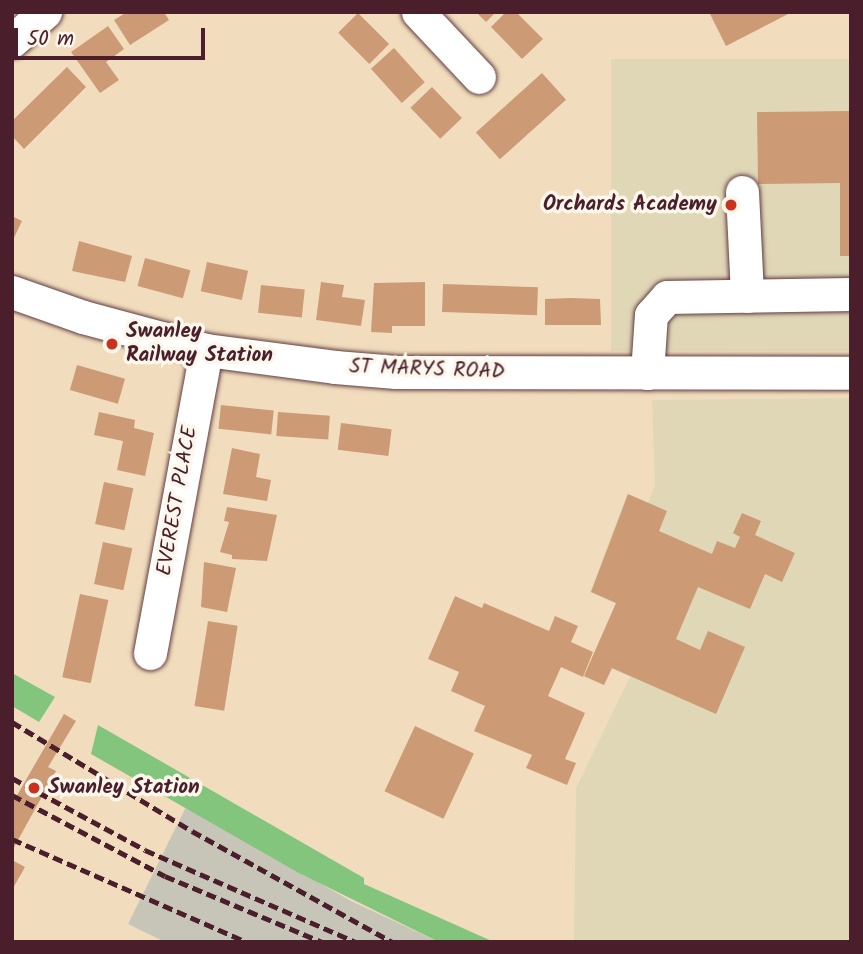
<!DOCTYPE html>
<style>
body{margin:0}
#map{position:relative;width:863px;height:954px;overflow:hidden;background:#f1ddbd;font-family:Kalam,sans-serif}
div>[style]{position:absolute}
.built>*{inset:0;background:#e0d7b7;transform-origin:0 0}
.industrial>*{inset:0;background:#c6c5b8}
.green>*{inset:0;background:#84c57e}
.building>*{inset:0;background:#cc9b75;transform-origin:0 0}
.roads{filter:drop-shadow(0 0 2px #633c41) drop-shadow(0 0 2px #633c41)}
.minor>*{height:33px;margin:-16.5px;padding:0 16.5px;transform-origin:16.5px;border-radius:16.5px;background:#fff}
.rail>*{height:5px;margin-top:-2.5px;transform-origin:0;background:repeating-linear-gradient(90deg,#4a1f2b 0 10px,transparent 0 15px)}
.dots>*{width:19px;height:19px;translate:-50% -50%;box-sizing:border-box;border:4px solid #fbf7ec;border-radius:50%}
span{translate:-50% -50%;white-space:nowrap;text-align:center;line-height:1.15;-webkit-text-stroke:7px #fbf7ec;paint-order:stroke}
.poi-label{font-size:21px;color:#4a1f2b;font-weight:700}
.right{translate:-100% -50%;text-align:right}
.left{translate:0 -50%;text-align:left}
.street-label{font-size:21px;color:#4a1f2b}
.frame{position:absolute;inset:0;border:14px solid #4a1f2b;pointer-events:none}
.scale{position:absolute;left:14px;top:28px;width:191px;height:32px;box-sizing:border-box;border:4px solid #4a1f2b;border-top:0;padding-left:9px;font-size:21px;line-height:24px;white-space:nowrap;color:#4a1f2b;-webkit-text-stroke:5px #fbf7ec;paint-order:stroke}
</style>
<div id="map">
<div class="built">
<i style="left:611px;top:59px;width:240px;height:292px"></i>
<i style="clip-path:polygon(851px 398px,851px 942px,574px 942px,576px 788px,630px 677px,612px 669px,604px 685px,584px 677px,616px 604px,590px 592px,627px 494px,648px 503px,655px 486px,652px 400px)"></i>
</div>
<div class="industrial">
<i style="clip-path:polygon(186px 807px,351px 901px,439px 942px,165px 942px,128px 924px)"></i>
</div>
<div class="green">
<i style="clip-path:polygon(12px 673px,55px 697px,39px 722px,12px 706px)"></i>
<i style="clip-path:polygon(98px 725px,364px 878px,364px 884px,494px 942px,439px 942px,297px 872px,91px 754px)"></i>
</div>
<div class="building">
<i style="clip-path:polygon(127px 12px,164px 12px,169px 20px,130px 45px,114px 20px)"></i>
<i style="clip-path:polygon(476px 12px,496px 12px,486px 22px)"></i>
<i style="clip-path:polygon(506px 12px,516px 12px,543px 39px,522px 59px,491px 27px)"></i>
<i style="clip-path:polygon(709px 12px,792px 12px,726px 46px)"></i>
<i style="left:358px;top:13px;width:44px;height:28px;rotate:45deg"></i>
<i style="clip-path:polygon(108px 26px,124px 49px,106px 62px,119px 80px,100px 93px,71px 52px)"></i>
<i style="left:394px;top:48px;width:46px;height:31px;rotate:48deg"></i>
<i style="clip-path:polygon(67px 67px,86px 87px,24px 149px,12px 136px,12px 121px)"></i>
<i style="left:542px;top:73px;width:36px;height:89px;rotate:48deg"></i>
<i style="left:432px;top:87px;width:43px;height:30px;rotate:46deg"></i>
<i style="clip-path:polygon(851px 111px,851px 256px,840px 256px,840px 183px,758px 184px,757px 112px)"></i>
<i style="clip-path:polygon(12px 216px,22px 221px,12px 242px)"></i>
<i style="clip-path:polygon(79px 241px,132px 256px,125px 282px,72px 271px)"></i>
<i style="left:145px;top:258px;width:47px;height:29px;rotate:15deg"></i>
<i style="left:207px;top:262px;width:42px;height:30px;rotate:12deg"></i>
<i style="clip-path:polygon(321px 282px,344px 285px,342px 297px,365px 300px,361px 326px,316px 320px)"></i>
<i style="clip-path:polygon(425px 282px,425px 326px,392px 326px,392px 333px,371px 332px,374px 283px)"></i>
<i style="left:443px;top:284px;width:95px;height:28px;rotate:2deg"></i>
<i style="left:261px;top:285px;width:44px;height:28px;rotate:6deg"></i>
<i style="clip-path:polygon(570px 298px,600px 299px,601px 325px,545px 325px,545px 299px)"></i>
<i style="left:77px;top:365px;width:50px;height:26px;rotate:16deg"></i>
<i style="left:221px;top:405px;width:53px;height:24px;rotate:6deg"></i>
<i style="clip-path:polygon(99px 412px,135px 420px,134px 428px,154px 433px,145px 476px,117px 470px,123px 441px,94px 435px)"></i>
<i style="left:278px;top:412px;width:52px;height:24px;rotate:4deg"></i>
<i style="left:341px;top:423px;width:51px;height:27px;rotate:7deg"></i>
<i style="clip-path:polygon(232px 448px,260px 454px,256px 477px,271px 480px,267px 501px,223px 494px)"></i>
<i style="left:104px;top:482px;width:30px;height:43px;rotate:12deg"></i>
<i style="clip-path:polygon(628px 494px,667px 511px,659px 531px,712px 554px,717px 541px,735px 548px,740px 537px,733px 533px,742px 513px,761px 521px,755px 535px,795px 553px,782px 582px,765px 574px,750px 609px,698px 587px,676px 639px,700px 650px,708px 631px,745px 647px,716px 714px,612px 668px,604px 685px,584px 676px,616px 603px,591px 592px)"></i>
<i style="clip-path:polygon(227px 507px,277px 515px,267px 561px,232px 559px,232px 555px,220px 552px,229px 522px,224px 521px)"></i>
<i style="left:103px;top:542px;width:30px;height:43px;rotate:12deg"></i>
<i style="clip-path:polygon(204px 562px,236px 568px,227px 612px,201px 607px)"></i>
<i style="left:80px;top:594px;width:29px;height:85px;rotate:12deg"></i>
<i style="clip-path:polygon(455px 596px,482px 608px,484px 603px,549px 631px,555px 616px,578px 626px,571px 642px,593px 652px,583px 677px,561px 667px,548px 696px,585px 713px,565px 759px,576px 763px,567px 785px,526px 768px,532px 755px,474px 731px,485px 706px,451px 691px,459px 672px,428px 659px)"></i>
<i style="left:208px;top:621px;width:30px;height:86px;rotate:9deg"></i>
<i style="clip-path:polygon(64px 714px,76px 721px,48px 767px,56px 771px,12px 851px,12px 804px)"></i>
<i style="left:415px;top:726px;width:65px;height:72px;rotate:25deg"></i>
<i style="clip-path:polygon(12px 860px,25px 867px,12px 890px)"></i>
</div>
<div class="roads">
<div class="minor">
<i style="left:418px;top:12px;width:89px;rotate:46.8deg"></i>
<i style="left:12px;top:41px;width:44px;rotate:-41.3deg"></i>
<i style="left:742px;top:192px;width:104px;rotate:87.2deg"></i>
<i style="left:12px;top:292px;width:75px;rotate:19.4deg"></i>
<i style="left:83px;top:317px;width:127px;rotate:15deg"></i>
<i style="left:206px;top:350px;width:130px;rotate:7.5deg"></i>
<i style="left:335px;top:367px;width:61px;rotate:4.7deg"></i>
<i style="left:396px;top:372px;width:455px;rotate:0.1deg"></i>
<i style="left:647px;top:373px;width:58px;rotate:-86.1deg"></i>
<i style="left:651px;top:315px;width:24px;rotate:-48deg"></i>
<i style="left:667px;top:297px;width:184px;rotate:-0.9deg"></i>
<i style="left:150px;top:653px;width:308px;rotate:-79.5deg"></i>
</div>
</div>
<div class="rail">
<i style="left:12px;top:722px;width:210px;rotate:31.2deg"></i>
<i style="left:192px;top:831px;width:229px;rotate:29deg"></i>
<i style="left:12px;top:778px;width:151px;rotate:28.4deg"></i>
<i style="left:145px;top:850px;width:230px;rotate:23.6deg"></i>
<i style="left:12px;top:795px;width:173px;rotate:27.9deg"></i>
<i style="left:165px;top:876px;width:170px;rotate:22.8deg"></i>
<i style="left:12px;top:839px;width:257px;rotate:23.7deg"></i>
</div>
<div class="dots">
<i style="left:731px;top:205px;background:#c8321e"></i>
<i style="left:112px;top:344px;background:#c8321e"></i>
<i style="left:34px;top:788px;background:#c8321e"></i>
</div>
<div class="poi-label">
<span class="right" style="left:717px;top:205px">Orchards Academy</span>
<span class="left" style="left:126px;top:344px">Swanley<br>Railway Station</span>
<span class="left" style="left:48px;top:788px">Swanley Station</span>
</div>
<div class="street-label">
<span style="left:427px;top:370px;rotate:2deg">ST MARYS ROAD</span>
<span style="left:178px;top:501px;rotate:-80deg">EVEREST PLACE</span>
</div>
<div class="frame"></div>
<div class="scale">50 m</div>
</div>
